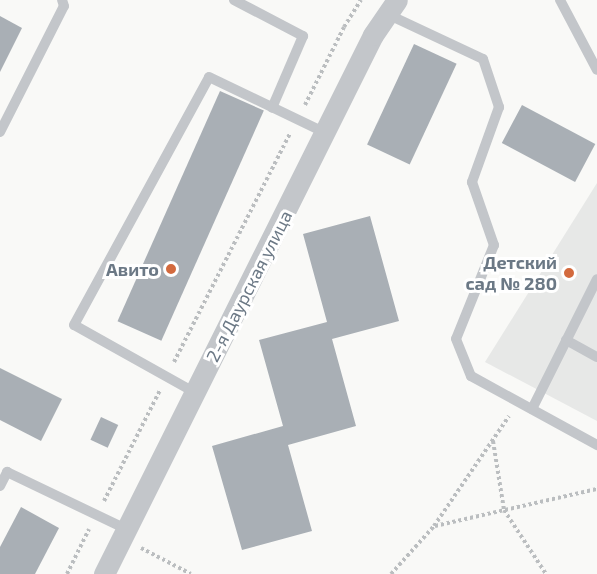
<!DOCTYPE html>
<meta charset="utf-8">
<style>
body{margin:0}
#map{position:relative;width:597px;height:574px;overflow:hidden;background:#f9f9f7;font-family:"Exo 2",sans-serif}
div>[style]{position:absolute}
.built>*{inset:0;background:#e7e8e7}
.building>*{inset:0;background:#a9afb5;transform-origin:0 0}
.path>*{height:4px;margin-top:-2px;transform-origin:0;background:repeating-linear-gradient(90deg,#bbbec0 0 3px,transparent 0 6px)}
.service>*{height:10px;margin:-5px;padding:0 5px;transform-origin:5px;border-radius:5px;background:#c3c6ca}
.minor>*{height:21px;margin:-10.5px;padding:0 10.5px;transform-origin:10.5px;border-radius:10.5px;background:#c3c6ca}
.dots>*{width:16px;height:16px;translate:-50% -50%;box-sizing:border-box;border:3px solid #fff;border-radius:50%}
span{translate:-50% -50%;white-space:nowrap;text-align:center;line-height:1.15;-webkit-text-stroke:6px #fff;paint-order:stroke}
.poi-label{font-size:18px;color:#6b7885;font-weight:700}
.right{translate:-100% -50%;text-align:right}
.street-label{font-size:18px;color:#6b7885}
</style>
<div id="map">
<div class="built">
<i style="clip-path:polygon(597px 183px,597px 421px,485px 362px)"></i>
</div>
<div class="building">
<i style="clip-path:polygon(0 16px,22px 28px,0 72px)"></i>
<i style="left:414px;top:44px;width:47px;height:111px;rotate:25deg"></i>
<i style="left:220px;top:91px;width:48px;height:252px;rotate:24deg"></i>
<i style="left:522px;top:105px;width:83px;height:43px;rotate:28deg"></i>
<i style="clip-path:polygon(370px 216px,399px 321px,332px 339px,356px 426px,288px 445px,312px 531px,242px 550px,212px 446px,283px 426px,259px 340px,327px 322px,303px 234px)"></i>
<i style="clip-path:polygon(0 368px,62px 399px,41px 441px,0 420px)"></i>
<i style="left:101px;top:417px;width:19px;height:25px;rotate:25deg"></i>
<i style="clip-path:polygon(21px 507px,59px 528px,35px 574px,0 574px,0 547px)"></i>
</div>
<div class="path">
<i style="left:305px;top:105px;width:87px;rotate:-63.4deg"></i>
<i style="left:344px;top:27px;width:32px;rotate:-58deg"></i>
<i style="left:174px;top:362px;width:257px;rotate:-63.1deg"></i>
<i style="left:493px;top:441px;width:70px;rotate:80.9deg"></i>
<i style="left:504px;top:510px;width:77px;rotate:56.7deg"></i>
<i style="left:104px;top:501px;width:124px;rotate:-63.2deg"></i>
<i style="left:435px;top:526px;width:166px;rotate:-12.9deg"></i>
<i style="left:141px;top:548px;width:56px;rotate:27.5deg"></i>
<i style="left:67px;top:574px;width:50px;rotate:-63.9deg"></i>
<i style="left:391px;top:574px;width:64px;rotate:-48.1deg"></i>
<i style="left:434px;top:526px;width:133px;rotate:-55.7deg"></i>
</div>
<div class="service">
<i style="left:234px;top:0;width:78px;rotate:27.6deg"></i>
<i style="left:303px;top:36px;width:78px;rotate:113.3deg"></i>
<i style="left:560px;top:0;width:79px;rotate:62.1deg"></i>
<i style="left:387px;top:14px;width:106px;rotate:25.1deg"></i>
<i style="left:483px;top:59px;width:51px;rotate:71.6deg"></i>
<i style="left:499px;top:107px;width:80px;rotate:109.8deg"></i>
<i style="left:472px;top:182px;width:67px;rotate:70.8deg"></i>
<i style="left:494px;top:245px;width:101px;rotate:112deg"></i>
<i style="left:456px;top:339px;width:40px;rotate:68deg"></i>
<i style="left:471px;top:376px;width:144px;rotate:28.7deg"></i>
<i style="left:0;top:132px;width:141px;rotate:-63.1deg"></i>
<i style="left:64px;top:6px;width:6px;rotate:-108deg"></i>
<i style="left:566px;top:340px;width:35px;rotate:29deg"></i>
<i style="left:194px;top:392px;width:137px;rotate:-150.8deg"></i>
<i style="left:74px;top:325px;width:282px;rotate:-61.4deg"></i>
<i style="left:209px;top:77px;width:130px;rotate:25.6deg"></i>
<i style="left:532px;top:409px;width:145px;rotate:-63.4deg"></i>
<i style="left:0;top:486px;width:16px;rotate:-63deg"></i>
<i style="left:7px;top:472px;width:132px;rotate:25.6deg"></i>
</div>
<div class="minor">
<i style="left:104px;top:574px;width:602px;rotate:-63.48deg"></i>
<i style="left:373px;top:35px;width:42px;rotate:-55.6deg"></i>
</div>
<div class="dots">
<i style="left:171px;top:269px;background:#d36a3e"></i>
<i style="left:569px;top:273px;background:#d36a3e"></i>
</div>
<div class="poi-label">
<span class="right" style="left:557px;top:273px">Детский<br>сад № 280</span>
<span class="right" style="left:159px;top:269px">Авито</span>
</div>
<div class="street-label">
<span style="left:249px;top:286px;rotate:-63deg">2-я Даурская улица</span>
</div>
</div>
